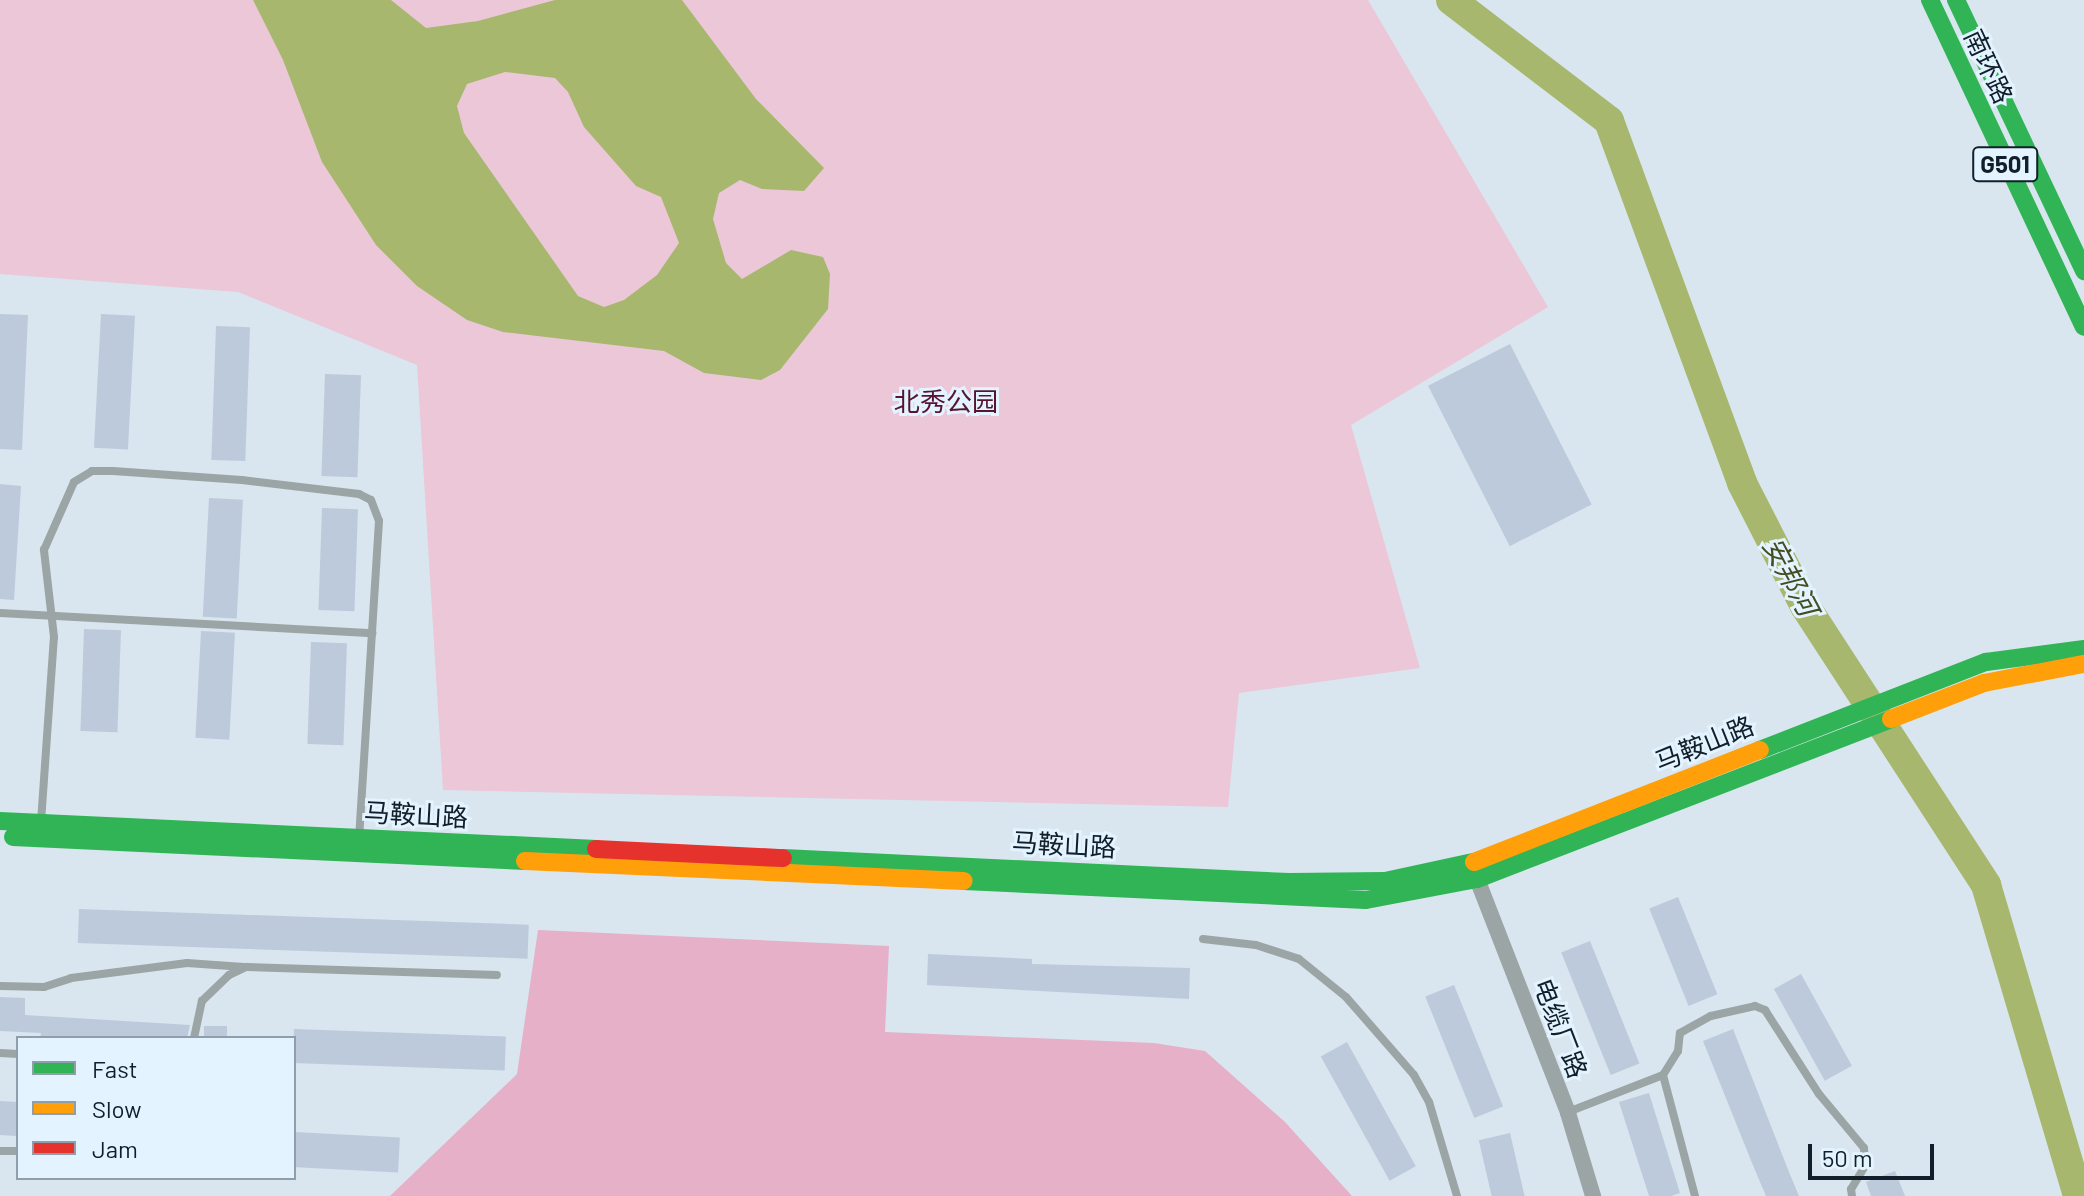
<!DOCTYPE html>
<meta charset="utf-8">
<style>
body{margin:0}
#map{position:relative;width:2084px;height:1196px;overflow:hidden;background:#d9e6ef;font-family:Barlow,"Noto Sans SC",sans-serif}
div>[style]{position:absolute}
.green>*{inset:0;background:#ebc7d7}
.forest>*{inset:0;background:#e5b0c8}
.water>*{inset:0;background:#a7b86e}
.river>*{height:30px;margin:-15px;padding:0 15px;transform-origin:15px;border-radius:15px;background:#a7b86e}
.building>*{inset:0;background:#bccadb;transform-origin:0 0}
.lane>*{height:8px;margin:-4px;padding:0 4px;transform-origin:4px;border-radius:4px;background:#9ba5a5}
.street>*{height:16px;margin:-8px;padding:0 8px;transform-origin:8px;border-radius:8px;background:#9ba5a5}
.fast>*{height:18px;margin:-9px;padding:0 9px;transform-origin:9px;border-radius:9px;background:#30b455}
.slow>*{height:18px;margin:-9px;padding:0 9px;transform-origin:9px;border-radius:9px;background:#ff9f0a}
.jam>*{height:18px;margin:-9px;padding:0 9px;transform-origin:9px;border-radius:9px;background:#e5322d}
span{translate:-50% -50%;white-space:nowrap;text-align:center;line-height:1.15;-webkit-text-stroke:6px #e3f3ff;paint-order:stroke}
.shield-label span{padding:2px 6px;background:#e3f3ff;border:2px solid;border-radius:6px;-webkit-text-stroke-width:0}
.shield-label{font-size:24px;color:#101f2a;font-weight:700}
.street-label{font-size:26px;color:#101f2a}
.park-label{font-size:26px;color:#561430}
.water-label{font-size:28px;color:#454e22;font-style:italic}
.legend{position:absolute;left:16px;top:1036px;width:280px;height:144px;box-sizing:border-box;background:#e3f3ff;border:2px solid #8f9eaa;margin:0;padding:10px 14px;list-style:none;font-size:24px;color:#101f2a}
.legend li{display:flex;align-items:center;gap:16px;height:40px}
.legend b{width:40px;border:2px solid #8f9eaa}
.scale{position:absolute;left:1808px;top:1144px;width:126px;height:36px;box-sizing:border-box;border:4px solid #101f2a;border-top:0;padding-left:10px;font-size:24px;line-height:28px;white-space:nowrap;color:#101f2a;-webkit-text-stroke:6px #e3f3ff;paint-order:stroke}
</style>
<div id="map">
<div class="green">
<i style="clip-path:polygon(0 0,1368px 0,1548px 307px,1351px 425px,1420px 668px,1239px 693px,1228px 807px,443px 790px,417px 365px,238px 292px,0 274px)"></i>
</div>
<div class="forest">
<i style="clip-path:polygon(538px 930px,889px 946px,885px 1032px,1154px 1043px,1205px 1051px,1285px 1122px,1352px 1196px,390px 1196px,517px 1074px)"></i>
</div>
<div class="water">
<i style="clip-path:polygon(evenodd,253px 0,391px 0,426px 28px,478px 21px,555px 0,682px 0,756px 99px,824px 168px,804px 191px,762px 189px,740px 180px,719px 193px,713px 219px,726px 263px,742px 279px,791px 250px,823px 257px,830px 274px,828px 309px,780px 370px,761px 380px,704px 373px,664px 351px,503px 332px,467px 320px,417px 286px,376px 245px,322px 162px,283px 60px,253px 0,505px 72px,555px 78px,568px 92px,584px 127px,636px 186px,661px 197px,679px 243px,657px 275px,624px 300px,604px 307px,578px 296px,464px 133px,457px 106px,467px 84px,505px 72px)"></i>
</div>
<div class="river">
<i style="left:1451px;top:0;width:199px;rotate:37.4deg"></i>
<i style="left:1609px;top:121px;width:386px;rotate:69.8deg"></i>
<i style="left:1742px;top:483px;width:138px;rotate:62.9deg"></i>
<i style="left:1805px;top:606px;width:333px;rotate:57deg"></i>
<i style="left:1986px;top:885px;width:324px;rotate:73.5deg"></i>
</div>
<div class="building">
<i style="clip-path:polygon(0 314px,28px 315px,22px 450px,0 449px)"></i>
<i style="left:101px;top:314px;width:34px;height:134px;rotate:3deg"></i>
<i style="left:216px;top:326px;width:34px;height:134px;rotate:2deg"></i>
<i style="left:1510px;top:344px;width:180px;height:92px;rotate:63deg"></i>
<i style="left:325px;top:374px;width:36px;height:102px;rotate:2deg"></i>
<i style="clip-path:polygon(0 484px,21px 486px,14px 600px,0 599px)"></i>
<i style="left:209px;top:498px;width:34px;height:119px;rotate:3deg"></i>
<i style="left:322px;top:508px;width:36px;height:102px;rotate:2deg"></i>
<i style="left:84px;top:629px;width:37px;height:102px;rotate:2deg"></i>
<i style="left:201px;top:631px;width:34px;height:107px;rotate:3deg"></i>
<i style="left:311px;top:642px;width:36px;height:102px;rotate:2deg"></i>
<i style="left:1678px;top:897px;width:105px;height:31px;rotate:68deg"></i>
<i style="left:79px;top:909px;width:450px;height:34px;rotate:2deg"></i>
<i style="left:1590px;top:941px;width:132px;height:31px;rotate:68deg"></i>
<i style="clip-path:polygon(928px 954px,1032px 959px,1032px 964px,1190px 968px,1189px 999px,927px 985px)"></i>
<i style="left:1801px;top:974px;width:105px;height:31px;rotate:61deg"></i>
<i style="left:1454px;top:985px;width:131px;height:31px;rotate:68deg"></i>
<i style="clip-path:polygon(0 997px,25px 998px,25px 1015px,190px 1025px,187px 1038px,40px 1038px,41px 1033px,0 1031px)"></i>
<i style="left:204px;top:1026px;width:23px;height:12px"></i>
<i style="left:294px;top:1029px;width:212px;height:34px;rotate:2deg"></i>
<i style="clip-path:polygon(1733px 1029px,1789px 1172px,1799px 1196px,1766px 1196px,1752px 1163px,1703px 1041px)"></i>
<i style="left:1347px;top:1042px;width:142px;height:30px;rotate:61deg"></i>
<i style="clip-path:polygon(1649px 1093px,1680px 1193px,1671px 1196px,1649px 1196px,1619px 1102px)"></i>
<i style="left:0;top:1101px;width:18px;height:34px;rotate:3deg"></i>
<i style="left:294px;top:1132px;width:106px;height:35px;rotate:3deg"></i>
<i style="left:1510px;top:1133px;width:65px;height:32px;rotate:77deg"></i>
<i style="clip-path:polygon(1895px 1171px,1905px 1196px,1871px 1196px,1866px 1182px)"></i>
</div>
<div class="lane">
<i style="left:0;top:613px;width:373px;rotate:3.1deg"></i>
<i style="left:41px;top:822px;width:185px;rotate:-86deg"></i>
<i style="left:54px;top:637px;width:88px;rotate:-96.6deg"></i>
<i style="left:44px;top:550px;width:74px;rotate:-66.2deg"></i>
<i style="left:74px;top:482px;width:21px;rotate:-31deg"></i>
<i style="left:92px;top:471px;width:21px"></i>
<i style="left:113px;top:471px;width:129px;rotate:4deg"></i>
<i style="left:242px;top:480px;width:118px;rotate:6.8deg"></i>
<i style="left:359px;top:494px;width:13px;rotate:27deg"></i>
<i style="left:371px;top:500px;width:22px;rotate:69deg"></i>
<i style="left:379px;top:521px;width:317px;rotate:93.6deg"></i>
<i style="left:1203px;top:939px;width:53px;rotate:6.5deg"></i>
<i style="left:1256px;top:945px;width:45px;rotate:18deg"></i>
<i style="left:1299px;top:959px;width:60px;rotate:39deg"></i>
<i style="left:1346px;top:997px;width:103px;rotate:48.9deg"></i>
<i style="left:1414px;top:1075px;width:31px;rotate:61deg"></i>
<i style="left:1429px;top:1102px;width:98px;rotate:73.4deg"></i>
<i style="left:0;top:986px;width:44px;rotate:1.3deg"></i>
<i style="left:44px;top:987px;width:28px;rotate:-18deg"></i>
<i style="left:71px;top:978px;width:117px;rotate:-7.4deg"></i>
<i style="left:187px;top:963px;width:57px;rotate:4deg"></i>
<i style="left:194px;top:1038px;width:38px;rotate:-78deg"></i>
<i style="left:202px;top:1001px;width:37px;rotate:-44deg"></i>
<i style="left:229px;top:975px;width:19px;rotate:-25deg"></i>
<i style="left:246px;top:967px;width:251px;rotate:1.8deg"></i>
<i style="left:0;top:1053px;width:18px;rotate:3deg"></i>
<i style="left:1663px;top:1075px;width:28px;rotate:-58deg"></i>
<i style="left:1678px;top:1051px;width:18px;rotate:-84deg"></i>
<i style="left:1680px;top:1033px;width:35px;rotate:-29deg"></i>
<i style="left:1711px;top:1016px;width:45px;rotate:-12.8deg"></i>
<i style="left:1755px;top:1006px;width:11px;rotate:22deg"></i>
<i style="left:1765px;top:1010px;width:100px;rotate:57.3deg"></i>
<i style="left:1819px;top:1094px;width:70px;rotate:50.2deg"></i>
<i style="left:1864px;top:1148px;width:18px;rotate:87deg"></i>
<i style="left:1865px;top:1166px;width:27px;rotate:121deg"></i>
<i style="left:1851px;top:1189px;width:7px;rotate:82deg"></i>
<i style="left:1568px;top:1112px;width:102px;rotate:-21.3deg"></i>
<i style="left:1663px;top:1075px;width:125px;rotate:75.2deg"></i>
<i style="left:0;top:1151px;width:18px"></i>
</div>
<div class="street">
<i style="left:1477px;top:879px;width:251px;rotate:68.7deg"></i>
<i style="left:1568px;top:1113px;width:87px;rotate:73.2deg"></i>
</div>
<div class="fast">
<i style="left:1930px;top:0;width:361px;rotate:64.8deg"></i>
<i style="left:1956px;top:0;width:300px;rotate:64.7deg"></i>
<i style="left:1760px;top:750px;width:243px;rotate:-21.3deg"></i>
<i style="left:1986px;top:662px;width:99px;rotate:-7.6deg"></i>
<i style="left:0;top:821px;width:597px;rotate:2.69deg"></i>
<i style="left:13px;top:837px;width:513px;rotate:2.68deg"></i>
<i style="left:783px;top:858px;width:507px;rotate:2.72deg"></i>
<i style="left:1289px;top:882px;width:96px;rotate:-0.6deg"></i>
<i style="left:1385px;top:881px;width:91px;rotate:-12.1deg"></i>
<i style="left:964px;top:881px;width:402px;rotate:2.7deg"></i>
<i style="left:1366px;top:900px;width:113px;rotate:-10.7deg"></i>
<i style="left:1477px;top:879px;width:444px;rotate:-21.1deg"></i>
</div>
<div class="slow">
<i style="left:1891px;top:719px;width:100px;rotate:-21.2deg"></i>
<i style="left:1984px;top:683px;width:102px;rotate:-10.8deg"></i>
<i style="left:525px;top:861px;width:439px;rotate:2.6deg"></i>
<i style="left:1474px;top:862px;width:307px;rotate:-21.4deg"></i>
</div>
<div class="jam">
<i style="left:596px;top:849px;width:187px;rotate:2.8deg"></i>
</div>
<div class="shield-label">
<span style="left:2005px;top:164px">G501</span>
</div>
<div class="street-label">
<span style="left:1989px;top:66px;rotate:65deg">南环路</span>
<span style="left:1704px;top:743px;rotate:-22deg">马鞍山路</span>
<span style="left:416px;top:814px;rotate:3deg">马鞍山路</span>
<span style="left:1064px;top:844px;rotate:3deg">马鞍山路</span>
<span style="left:1561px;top:1028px;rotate:69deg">电缆厂路</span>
</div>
<div class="park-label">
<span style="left:946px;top:401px">北秀公园</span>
</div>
<div class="water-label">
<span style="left:1791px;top:576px;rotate:62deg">安邦河</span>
</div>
<ul class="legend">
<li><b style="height:10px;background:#30b455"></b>Fast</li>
<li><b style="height:10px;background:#ff9f0a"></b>Slow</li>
<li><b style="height:10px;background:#e5322d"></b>Jam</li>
</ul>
<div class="scale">50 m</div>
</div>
